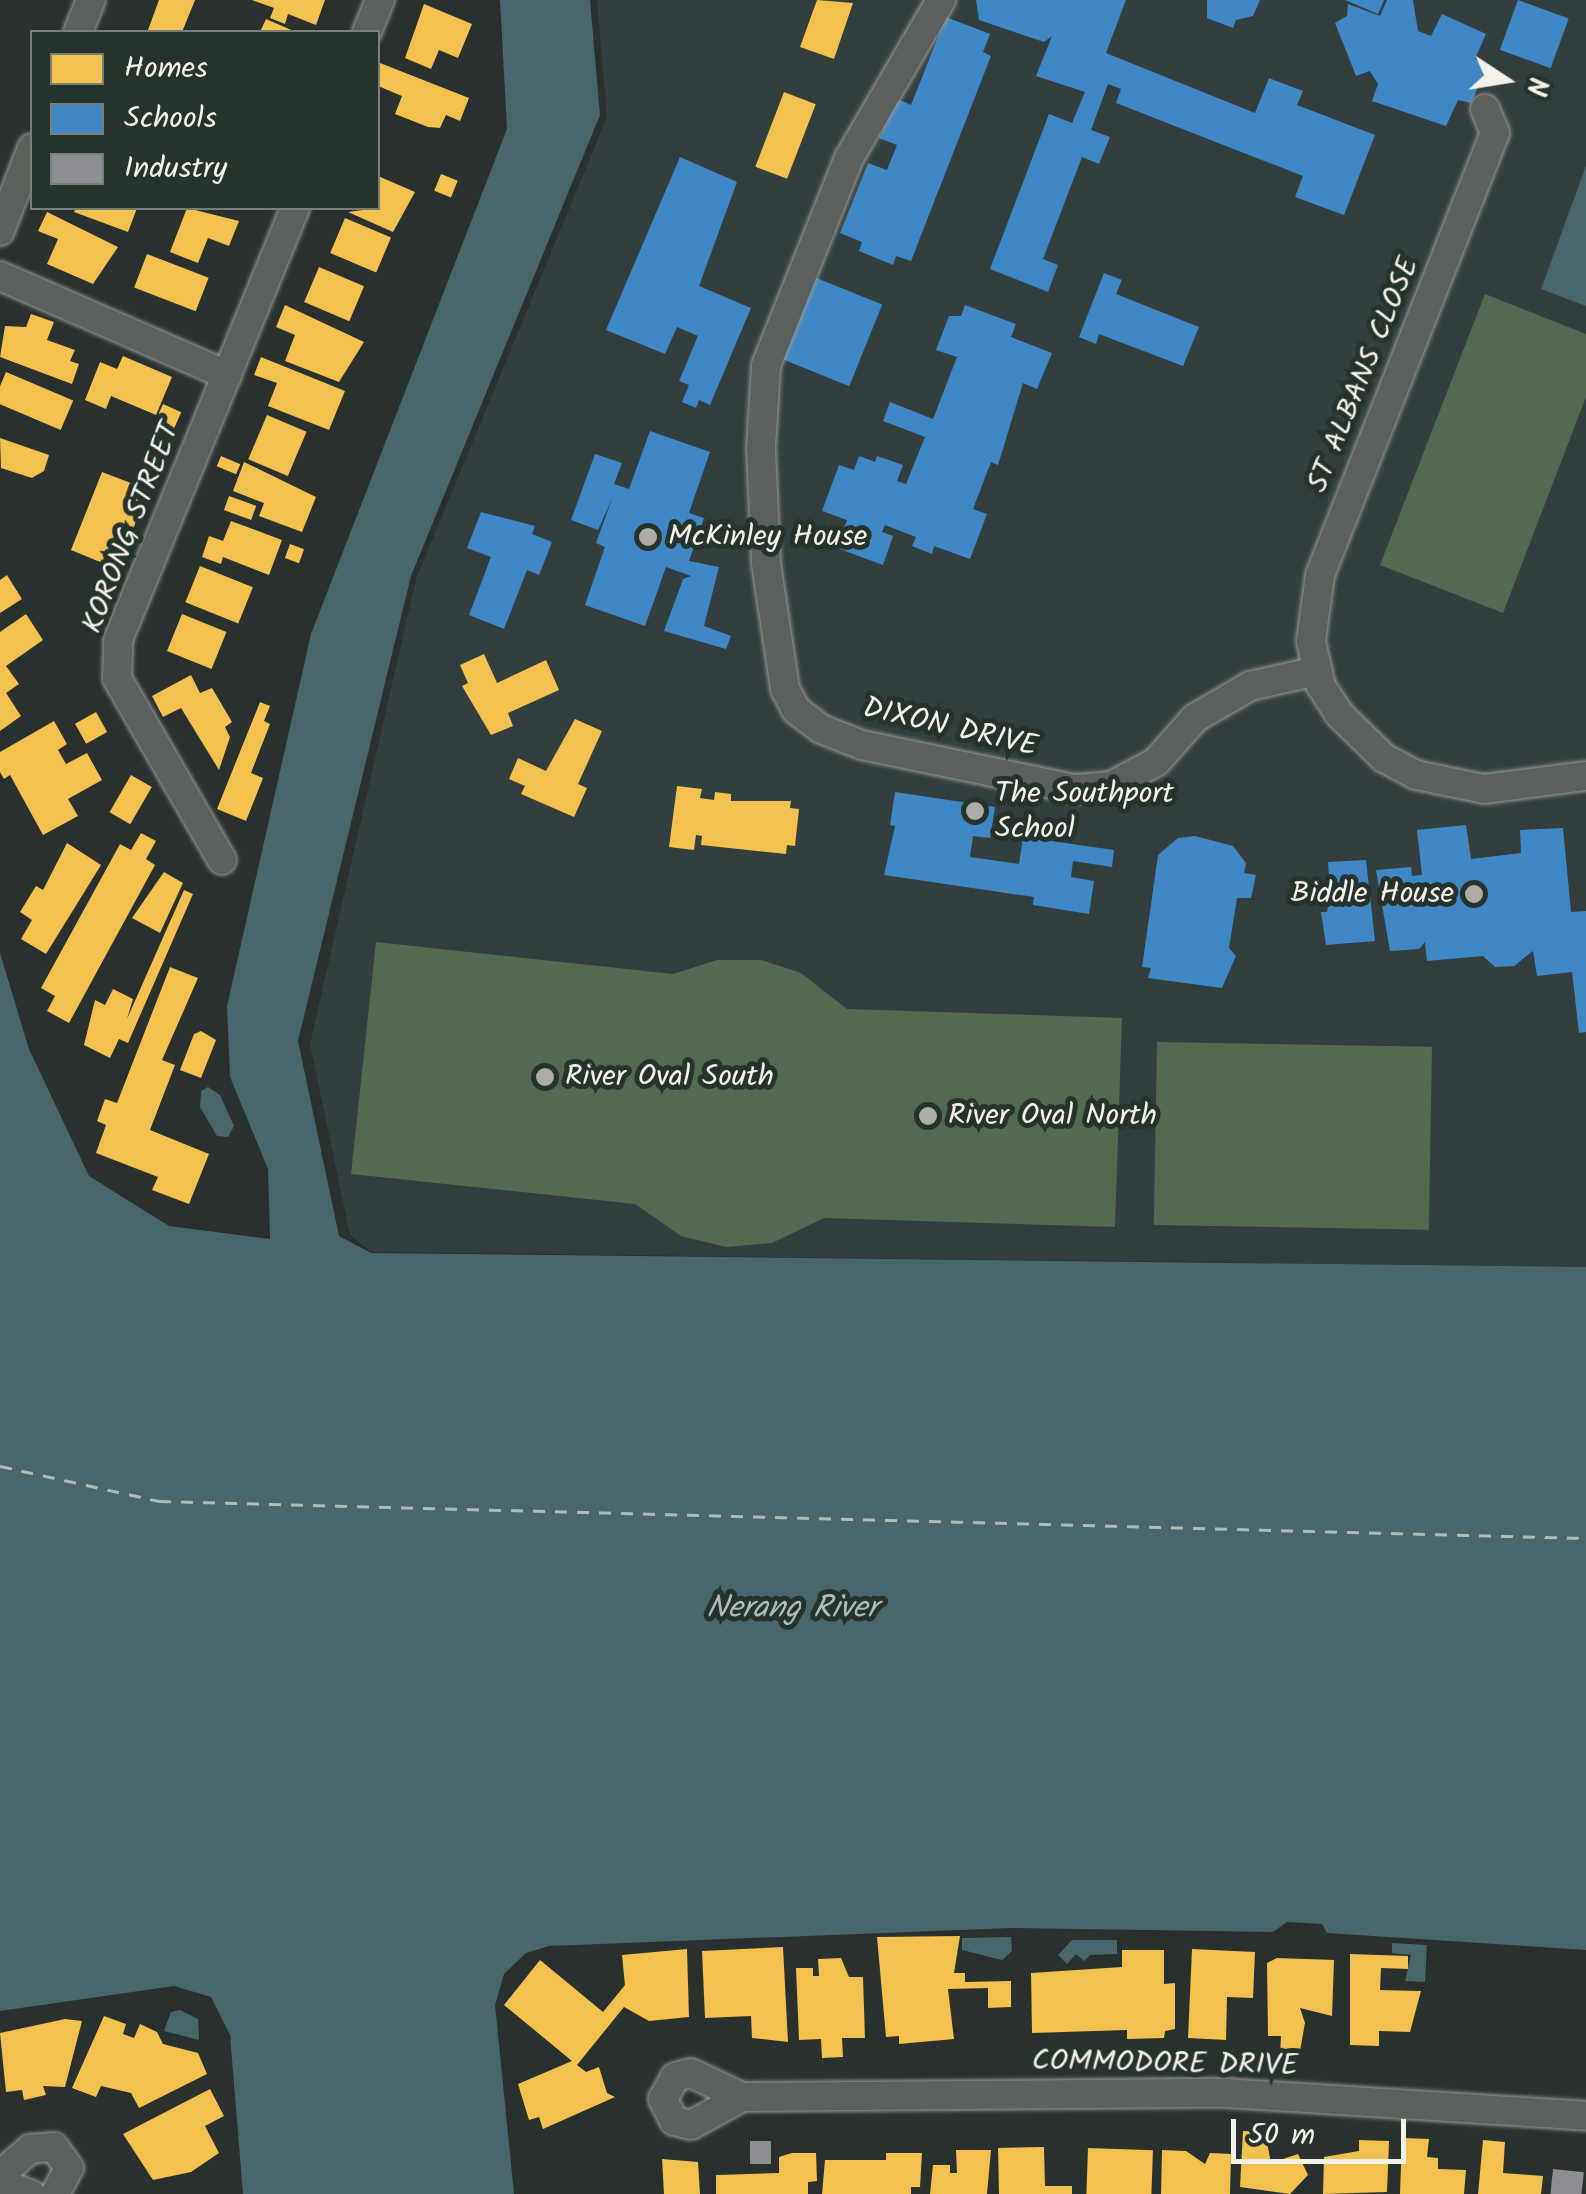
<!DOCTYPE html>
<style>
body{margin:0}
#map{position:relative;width:1586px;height:2194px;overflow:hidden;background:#29302d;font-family:Kalam,sans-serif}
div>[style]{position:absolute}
.built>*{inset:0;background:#333f3e}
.green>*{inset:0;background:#526952;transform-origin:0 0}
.water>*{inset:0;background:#48666c}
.homes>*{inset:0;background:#f2c14e;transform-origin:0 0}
.schools>*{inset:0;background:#3f88c5;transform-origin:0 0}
.industry>*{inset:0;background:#8d8d92;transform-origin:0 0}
.ferry>*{height:2.5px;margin-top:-1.25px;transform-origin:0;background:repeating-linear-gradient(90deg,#b0bbb9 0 12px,transparent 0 22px)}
.roads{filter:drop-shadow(0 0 2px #969996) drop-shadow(0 0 2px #969996)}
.minor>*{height:28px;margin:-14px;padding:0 14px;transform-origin:14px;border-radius:14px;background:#5c605c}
.dots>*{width:28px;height:28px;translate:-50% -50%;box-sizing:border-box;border:5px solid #26332d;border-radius:50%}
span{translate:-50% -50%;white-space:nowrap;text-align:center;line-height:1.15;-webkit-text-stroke:10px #26332d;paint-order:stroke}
.street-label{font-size:30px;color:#f4f1e8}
.poi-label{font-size:30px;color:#f4f1e8}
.left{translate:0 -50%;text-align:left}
.right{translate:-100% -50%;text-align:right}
.water-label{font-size:32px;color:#b0bbb9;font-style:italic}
.legend{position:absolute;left:30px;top:30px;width:350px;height:180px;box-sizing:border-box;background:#26332d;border:2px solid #787f78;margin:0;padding:12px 18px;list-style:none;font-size:30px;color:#f4f1e8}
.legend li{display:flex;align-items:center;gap:20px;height:50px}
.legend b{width:50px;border:2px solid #787f78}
.north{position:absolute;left:1456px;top:30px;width:100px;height:100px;-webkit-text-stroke:8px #26332d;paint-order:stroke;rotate:102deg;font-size:28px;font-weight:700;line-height:40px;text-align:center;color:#f4f1e8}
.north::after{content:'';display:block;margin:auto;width:35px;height:45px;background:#f4f1e8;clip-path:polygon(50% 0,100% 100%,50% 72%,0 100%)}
.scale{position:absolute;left:1231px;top:2119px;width:175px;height:45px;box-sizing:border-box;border:5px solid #f4f1e8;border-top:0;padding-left:12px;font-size:30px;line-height:35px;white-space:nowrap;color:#f4f1e8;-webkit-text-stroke:8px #26332d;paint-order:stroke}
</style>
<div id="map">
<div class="built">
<i style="clip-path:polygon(597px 0,1586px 0,1586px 1267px,371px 1252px,350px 1235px,310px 1044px,416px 579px,607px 117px)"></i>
</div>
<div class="green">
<i style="clip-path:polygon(1485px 294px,1586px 334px,1586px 397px,1503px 613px,1380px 565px)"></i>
<i style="clip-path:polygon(376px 942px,673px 974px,717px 960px,761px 960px,801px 973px,847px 1009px,1122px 1018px,1115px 1227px,824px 1218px,772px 1243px,726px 1247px,681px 1236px,635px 1204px,351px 1174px)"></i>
<i style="left:1157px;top:1042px;width:275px;height:183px;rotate:1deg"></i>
</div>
<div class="water">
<i style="clip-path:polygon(500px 0,590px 0,600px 115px,411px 576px,298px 1041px,339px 1236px,371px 1253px,1586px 1267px,1586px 1950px,1327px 1933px,1322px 1924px,1287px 1922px,1273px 1932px,1011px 1928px,549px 1946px,526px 1953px,504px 1974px,495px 2005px,514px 2194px,243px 2194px,230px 2035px,211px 1997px,174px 1986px,0 2011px,0 953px,29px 1049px,89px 1176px,169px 1226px,270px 1239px,268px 1169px,230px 1077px,227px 1006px,311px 634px,507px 129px)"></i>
<i style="clip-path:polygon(1586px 166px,1586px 306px,1541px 289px)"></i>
<i style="clip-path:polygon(208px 1087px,220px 1095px,234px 1126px,228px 1137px,217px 1136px,200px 1107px,201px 1091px)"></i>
<i style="clip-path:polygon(1011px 1937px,1012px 1951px,1002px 1960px,962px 1950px,962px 1938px)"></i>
<i style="clip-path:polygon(1072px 1940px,1117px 1940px,1117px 1954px,1090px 1955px,1084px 1961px,1076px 1954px,1067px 1964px,1058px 1955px)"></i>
<i style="clip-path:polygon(1392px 1943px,1427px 1945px,1425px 1982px,1405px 1981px,1411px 1955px,1392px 1953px)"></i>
<i style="clip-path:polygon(180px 2010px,198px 2019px,199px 2040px,164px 2031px,171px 2012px)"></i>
</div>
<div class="homes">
<i style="clip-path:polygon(159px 0,195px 0,182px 32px,148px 30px)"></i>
<i style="clip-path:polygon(252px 0,325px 0,316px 25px,288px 14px,285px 24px,270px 18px,274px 8px)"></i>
<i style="clip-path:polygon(817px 0,853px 3px,834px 59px,800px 47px)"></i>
<i style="clip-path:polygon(424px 4px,472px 24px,458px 58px,439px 50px,431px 69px,405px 58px)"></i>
<i style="clip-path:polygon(266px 19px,296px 32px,260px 32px)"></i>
<i style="clip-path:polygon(380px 63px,469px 98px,460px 121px,446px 115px,440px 128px,428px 127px,395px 114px,402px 96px,378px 86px)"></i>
<i style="left:784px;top:92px;width:34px;height:80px;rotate:21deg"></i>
<i style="left:441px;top:174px;width:18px;height:18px;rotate:22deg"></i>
<i style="clip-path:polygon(378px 176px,415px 192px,393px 232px,348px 212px,378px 208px)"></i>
<i style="clip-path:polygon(76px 208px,137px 208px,128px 232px,74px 212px)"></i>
<i style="clip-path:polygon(187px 208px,239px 221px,229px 246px,208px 238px,198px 263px,170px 252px)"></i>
<i style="clip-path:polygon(47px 212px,118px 247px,93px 284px,47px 264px,58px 239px,38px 231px)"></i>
<i style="left:345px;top:218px;width:50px;height:38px;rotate:23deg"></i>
<i style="left:147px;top:254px;width:66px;height:36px;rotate:21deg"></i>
<i style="left:319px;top:267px;width:49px;height:38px;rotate:23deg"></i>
<i style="clip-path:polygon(285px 305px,364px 342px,339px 382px,285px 361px,295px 335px,276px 327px)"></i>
<i style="clip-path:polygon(31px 314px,54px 322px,47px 340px,75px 350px,70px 361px,79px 364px,72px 384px,0 357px,5px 326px,26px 327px)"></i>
<i style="clip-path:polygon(123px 356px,172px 377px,156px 415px,111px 396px,106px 409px,85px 400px,100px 362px,117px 369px)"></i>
<i style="clip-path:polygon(261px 357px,345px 391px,329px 430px,268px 406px,277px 383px,254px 375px)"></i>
<i style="left:6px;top:372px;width:73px;height:32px;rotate:23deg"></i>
<i style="left:163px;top:404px;width:20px;height:21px;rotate:24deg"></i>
<i style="left:267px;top:415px;width:43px;height:48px;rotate:23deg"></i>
<i style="clip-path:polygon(0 438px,49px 455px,44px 471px,32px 478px,1px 468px)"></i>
<i style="left:221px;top:456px;width:21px;height:11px;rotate:23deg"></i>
<i style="clip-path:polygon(244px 462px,316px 497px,302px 532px,259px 516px,264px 503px,233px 491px)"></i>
<i style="clip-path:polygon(102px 472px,136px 485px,131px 497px,144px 502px,133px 529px,121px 525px,105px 564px,71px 550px)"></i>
<i style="left:229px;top:496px;width:29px;height:15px;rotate:20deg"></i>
<i style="clip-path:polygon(231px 521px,282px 540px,269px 575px,223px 557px,221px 564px,202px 557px,209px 536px,223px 541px)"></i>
<i style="left:290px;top:544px;width:15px;height:15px;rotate:20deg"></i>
<i style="left:200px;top:566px;width:57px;height:39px;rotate:22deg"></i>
<i style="clip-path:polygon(7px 575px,22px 599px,0 613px,0 580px)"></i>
<i style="clip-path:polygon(26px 614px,43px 640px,6px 666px,19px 684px,6px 693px,21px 716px,0 731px,0 632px)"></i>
<i style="left:182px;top:614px;width:48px;height:40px;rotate:22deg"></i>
<i style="clip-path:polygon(484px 654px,497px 683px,546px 660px,559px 690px,508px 713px,513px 726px,491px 735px,462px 686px,468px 683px,460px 665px)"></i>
<i style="clip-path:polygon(191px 675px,200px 693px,212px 688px,232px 722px,225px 727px,230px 737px,219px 770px,181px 708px,163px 717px,152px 696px)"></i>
<i style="clip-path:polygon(260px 702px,270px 706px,264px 721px,270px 724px,251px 773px,263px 778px,246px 821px,217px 809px)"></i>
<i style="left:96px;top:712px;width:23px;height:24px;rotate:61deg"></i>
<i style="clip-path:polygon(575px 719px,602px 731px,578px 784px,587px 788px,574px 817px,521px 794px,525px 786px,509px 779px,518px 758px,546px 771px)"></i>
<i style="clip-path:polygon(54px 721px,67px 744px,58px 750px,66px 764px,87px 753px,102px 780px,68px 799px,78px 816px,43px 835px,10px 775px,4px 779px,0 772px,0 752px)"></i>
<i style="left:131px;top:775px;width:24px;height:43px;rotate:30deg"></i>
<i style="clip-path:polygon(677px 786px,702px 789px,700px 798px,714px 800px,715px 792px,731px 794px,731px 801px,791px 801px,790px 808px,799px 809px,795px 846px,787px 845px,786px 854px,701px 845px,702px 836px,696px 835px,694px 850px,669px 847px)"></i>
<i style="clip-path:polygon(141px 833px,156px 841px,146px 859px,155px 865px,69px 1023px,47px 1011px,55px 996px,41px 988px,120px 844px,131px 850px)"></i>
<i style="clip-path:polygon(67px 843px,101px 865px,46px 954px,21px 939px,32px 920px,20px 912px,36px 886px,43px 890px)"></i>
<i style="clip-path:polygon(164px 872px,183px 883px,160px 933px,132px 918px)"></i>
<i style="clip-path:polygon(184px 890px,193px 894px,128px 1043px,119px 1039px,110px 1058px,84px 1045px,95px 1000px,105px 1005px,113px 989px,133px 999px,127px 1019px)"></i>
<i style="clip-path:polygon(170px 967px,198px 978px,162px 1060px,175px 1065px,150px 1130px,209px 1154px,189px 1204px,152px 1190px,158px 1177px,96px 1153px,106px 1125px,97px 1121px,105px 1099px,117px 1103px)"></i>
<i style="clip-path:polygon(201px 1031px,216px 1040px,201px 1078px,180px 1070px,194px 1034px)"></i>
<i style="clip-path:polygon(960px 1936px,954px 1973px,965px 1973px,965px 1982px,1011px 1981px,1011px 2007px,988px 2008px,988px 1988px,948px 1989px,954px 2039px,899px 2044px,899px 2036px,886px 2037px,877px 1937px)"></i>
<i style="clip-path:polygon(783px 1947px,788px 2042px,752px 2038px,751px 2016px,705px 2018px,702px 1951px)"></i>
<i style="clip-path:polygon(687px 1949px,689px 2017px,649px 2021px,624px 2007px,577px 2065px,586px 2072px,599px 2067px,607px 2093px,615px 2097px,543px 2129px,539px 2117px,529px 2120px,518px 2084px,572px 2061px,504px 2005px,540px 1960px,603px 2012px,625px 1985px,622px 1955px)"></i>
<i style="clip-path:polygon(1192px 1949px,1255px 1952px,1253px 1998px,1227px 1997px,1226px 2040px,1188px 2038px)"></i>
<i style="clip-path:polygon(1122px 1950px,1164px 1950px,1164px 1984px,1175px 1983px,1175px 2029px,1165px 2031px,1164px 2038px,1127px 2039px,1127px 2030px,1032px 2033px,1031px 1973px,1122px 1967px)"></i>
<i style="clip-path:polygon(1350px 1954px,1408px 1956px,1408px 1969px,1381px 1968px,1380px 1990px,1421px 1991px,1410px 2032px,1379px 2031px,1379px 2046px,1350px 2045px)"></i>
<i style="clip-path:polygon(841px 1958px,849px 1977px,863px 1977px,865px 2038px,842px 2038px,843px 2057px,822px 2058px,821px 2039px,799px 2040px,796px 1968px,813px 1968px,813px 1976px,819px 1976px,818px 1959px)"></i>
<i style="clip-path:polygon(1277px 1958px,1334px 1960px,1332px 2016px,1300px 2008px,1305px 2023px,1298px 2062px,1280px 2055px,1281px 2036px,1268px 2036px,1267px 1963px)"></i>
<i style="clip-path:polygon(104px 2016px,126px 2024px,123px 2034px,134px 2038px,140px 2024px,157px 2032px,163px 2044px,198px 2053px,207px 2074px,139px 2108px,131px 2093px,101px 2086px,96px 2097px,72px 2088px)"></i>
<i style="clip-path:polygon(65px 2019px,82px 2021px,65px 2087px,43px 2086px,46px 2095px,24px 2100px,22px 2090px,6px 2092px,0 2033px)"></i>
<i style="clip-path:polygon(210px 2089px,224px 2116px,205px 2126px,219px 2153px,191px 2172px,153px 2180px,123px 2134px)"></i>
<i style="clip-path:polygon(1243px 2131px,1265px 2132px,1271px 2163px,1298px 2154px,1308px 2175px,1290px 2194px,1240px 2187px)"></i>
<i style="clip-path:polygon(1402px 2138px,1429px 2139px,1427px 2157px,1438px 2158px,1438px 2169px,1466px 2170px,1464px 2194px,1400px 2194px)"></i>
<i style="clip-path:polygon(1359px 2140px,1389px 2141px,1387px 2192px,1323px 2194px,1324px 2157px,1359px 2151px)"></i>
<i style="clip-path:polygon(1483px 2140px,1505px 2142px,1503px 2173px,1543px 2176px,1541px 2194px,1478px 2194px)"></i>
<i style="clip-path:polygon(1044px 2147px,1045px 2186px,1072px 2186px,1072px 2194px,999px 2194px,998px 2148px)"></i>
<i style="left:1088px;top:2148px;width:65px;height:46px;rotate:2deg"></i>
<i style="clip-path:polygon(956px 2150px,991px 2150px,987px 2194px,930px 2194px,933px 2165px,950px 2165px,950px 2173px,957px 2173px)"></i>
<i style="clip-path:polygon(1162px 2150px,1186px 2151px,1205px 2164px,1210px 2153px,1231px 2154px,1230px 2194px,1161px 2194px)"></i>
<i style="clip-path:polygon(792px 2153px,816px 2153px,817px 2181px,808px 2182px,808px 2194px,716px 2194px,716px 2175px,779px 2173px,779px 2157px)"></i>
<i style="clip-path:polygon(886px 2153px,922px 2153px,920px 2187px,911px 2187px,911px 2194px,822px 2194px,825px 2160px,886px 2160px)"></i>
<i style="clip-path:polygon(662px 2159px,698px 2162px,700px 2194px,664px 2194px)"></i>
</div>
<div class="schools">
<i style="clip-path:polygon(976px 0,1126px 0,1106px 53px,1255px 113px,1269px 78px,1303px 91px,1297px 105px,1375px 135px,1344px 215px,1295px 197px,1303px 176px,1116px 103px,1121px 89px,1108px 84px,1091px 130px,1110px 137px,1099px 164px,1082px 157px,1043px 259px,1058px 265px,1048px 292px,990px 269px,1049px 114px,1072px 123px,1085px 92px,1036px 76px,1052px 36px,1044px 42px,979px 20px)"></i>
<i style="clip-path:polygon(1207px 0,1260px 0,1253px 16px,1236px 20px,1233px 28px,1207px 18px)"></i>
<i style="clip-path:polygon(1345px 0,1384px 0,1378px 14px)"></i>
<i style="clip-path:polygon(1387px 0,1413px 0,1418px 31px,1431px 36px,1442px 14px,1486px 34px,1475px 59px,1488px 65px,1471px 103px,1458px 100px,1446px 126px,1372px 101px,1378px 84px,1370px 71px,1356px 76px,1335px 23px,1347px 16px,1348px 4px,1380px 16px)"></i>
<i style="left:1518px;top:0;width:54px;height:53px;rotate:20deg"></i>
<i style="clip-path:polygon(946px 17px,990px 34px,983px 52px,991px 56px,911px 261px,896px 256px,893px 265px,859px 251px,862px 242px,840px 233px,868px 163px,887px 170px,897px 145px,879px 138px,898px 99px,911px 105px)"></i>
<i style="clip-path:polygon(680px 157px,737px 182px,699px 286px,751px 308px,710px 405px,699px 400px,696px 408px,682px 402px,689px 385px,679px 381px,698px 336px,677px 327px,665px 354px,606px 330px)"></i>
<i style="clip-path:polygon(1104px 273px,1122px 280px,1116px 294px,1199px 327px,1183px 366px,1099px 334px,1096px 344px,1079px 337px)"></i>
<i style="left:809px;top:275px;width:79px;height:88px;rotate:22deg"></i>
<i style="clip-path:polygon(965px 305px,1016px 324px,1011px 337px,1052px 353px,1037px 389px,1023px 383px,998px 465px,991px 462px,973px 509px,987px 514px,970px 559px,934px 546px,932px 554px,912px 546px,916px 537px,885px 525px,882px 532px,893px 536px,883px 565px,837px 548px,847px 520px,822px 511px,839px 465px,854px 470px,859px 456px,875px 462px,877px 456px,903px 465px,897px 481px,906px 484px,925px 437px,883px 421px,890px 402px,933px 419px,957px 357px,936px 350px,949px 316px,961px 316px)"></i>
<i style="clip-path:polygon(650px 431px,710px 452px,689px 513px,704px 518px,689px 561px,719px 567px,704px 626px,731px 636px,726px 649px,664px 631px,683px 579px,691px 576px,666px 567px,645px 626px,585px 605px,605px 547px,596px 543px,612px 499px,598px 530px,571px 520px,595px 454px,622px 463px,614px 484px,629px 489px)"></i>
<i style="clip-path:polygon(481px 512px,535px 526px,532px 534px,552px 542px,539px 575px,527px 570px,504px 629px,469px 615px,491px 557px,467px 548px)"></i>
<i style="clip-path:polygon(895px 792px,995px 807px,990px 838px,973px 836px,970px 857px,1019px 864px,1023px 837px,1114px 850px,1112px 867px,1073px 861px,1071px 877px,1094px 881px,1089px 914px,1033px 905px,1034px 897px,884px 875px,895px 826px,890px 825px)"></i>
<i style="clip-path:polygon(1466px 825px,1471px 859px,1521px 853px,1520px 830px,1563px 828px,1571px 912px,1586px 911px,1586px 1032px,1579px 1033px,1572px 972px,1537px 976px,1533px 951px,1514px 966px,1495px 967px,1483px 956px,1427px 961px,1425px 942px,1419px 949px,1390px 951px,1376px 870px,1411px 867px,1412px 876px,1422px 875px,1417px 830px)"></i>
<i style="clip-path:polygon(1195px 836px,1233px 846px,1246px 863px,1244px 873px,1256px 875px,1251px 898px,1237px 898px,1229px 948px,1236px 956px,1222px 988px,1148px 978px,1151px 968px,1142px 967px,1158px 855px,1178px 838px)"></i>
<i style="clip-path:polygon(1366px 860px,1375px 941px,1326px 945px,1321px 912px,1327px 912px,1330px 896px,1328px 862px)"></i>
</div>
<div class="industry">
<i style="left:771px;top:2141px;width:23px;height:21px;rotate:90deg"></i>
<i style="left:1553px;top:2169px;width:31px;height:25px;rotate:6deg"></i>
</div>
<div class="ferry">
<i style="left:0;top:1466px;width:163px;rotate:12.4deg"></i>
<i style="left:159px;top:1501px;width:1427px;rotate:1.49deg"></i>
</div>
<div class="roads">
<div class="minor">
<i style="left:941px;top:0;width:183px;rotate:120.2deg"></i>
<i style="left:849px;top:158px;width:224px;rotate:111.8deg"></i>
<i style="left:766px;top:366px;width:82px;rotate:93.5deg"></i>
<i style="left:761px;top:448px;width:115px;rotate:87.5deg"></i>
<i style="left:766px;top:563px;width:127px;rotate:81.4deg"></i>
<i style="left:785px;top:689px;width:24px;rotate:62deg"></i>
<i style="left:796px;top:710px;width:31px;rotate:37deg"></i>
<i style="left:821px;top:729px;width:44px;rotate:21.3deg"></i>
<i style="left:862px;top:745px;width:217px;rotate:11.7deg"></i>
<i style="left:1075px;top:789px;width:36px;rotate:-5deg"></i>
<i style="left:1111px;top:786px;width:51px;rotate:-28.1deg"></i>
<i style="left:1156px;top:762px;width:59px;rotate:-48.4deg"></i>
<i style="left:1195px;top:718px;width:64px;rotate:-30.2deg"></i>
<i style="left:1250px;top:686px;width:69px;rotate:-12.6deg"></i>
<i style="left:78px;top:32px;width:35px;rotate:-68deg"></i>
<i style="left:367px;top:32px;width:35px;rotate:-68deg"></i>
<i style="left:1485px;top:109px;width:26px;rotate:67deg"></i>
<i style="left:1495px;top:133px;width:475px;rotate:111.6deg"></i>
<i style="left:1320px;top:575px;width:67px;rotate:97.8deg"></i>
<i style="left:1311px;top:641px;width:46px;rotate:77.5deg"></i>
<i style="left:1321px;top:686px;width:33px;rotate:57deg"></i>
<i style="left:1339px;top:714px;width:63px;rotate:44.4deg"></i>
<i style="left:1384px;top:758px;width:36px;rotate:28deg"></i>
<i style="left:1416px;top:775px;width:69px;rotate:11.6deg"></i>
<i style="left:1484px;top:789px;width:103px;rotate:-7.3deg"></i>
<i style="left:0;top:231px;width:89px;rotate:-68.9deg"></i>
<i style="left:0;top:276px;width:248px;rotate:23.6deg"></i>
<i style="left:222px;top:860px;width:210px;rotate:-120deg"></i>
<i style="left:117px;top:678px;width:38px;rotate:-88deg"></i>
<i style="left:118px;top:640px;width:467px;rotate:-67.7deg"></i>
<i style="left:742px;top:2097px;width:58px;rotate:151.2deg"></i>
<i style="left:691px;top:2125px;width:17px;rotate:-167deg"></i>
<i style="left:674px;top:2121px;width:25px;rotate:-117deg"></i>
<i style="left:663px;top:2099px;width:25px;rotate:-61deg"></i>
<i style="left:675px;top:2077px;width:16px;rotate:-14deg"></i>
<i style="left:691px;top:2073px;width:56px;rotate:25.2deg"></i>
<i style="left:742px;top:2097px;width:483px;rotate:-0.5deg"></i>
<i style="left:1225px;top:2093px;width:362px;rotate:3.6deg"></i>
<i style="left:0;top:2175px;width:40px;rotate:-41deg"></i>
<i style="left:30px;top:2149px;width:24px;rotate:-5deg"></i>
<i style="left:54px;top:2147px;width:26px;rotate:54deg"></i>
<i style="left:69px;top:2168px;width:30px;rotate:118deg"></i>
<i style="left:0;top:2183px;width:33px;rotate:20deg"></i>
</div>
</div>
<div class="dots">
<i style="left:648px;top:537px;background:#adada7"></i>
<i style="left:975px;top:811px;background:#adada7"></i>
<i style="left:1474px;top:894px;background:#adada7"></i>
<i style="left:545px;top:1077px;background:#adada7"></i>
<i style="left:928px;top:1116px;background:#adada7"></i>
</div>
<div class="street-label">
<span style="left:1364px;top:375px;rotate:-68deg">ST ALBANS CLOSE</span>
<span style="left:132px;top:528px;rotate:-69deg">KORONG STREET</span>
<span style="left:950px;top:728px;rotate:13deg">DIXON DRIVE</span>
<span style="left:1165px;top:2064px;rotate:1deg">COMMODORE DRIVE</span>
</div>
<div class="poi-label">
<span class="left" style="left:668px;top:537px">McKinley House</span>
<span class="left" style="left:995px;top:811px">The Southport<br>School</span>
<span class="right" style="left:1454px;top:894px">Biddle House</span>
<span class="left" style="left:565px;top:1077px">River Oval South</span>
<span class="left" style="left:948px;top:1116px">River Oval North</span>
</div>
<div class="water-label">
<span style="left:792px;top:1609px">Nerang River</span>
</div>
<ul class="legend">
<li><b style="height:28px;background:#f2c14e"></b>Homes</li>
<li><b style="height:28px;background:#3f88c5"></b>Schools</li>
<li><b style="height:28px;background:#8d8d92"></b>Industry</li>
</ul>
<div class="north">N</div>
<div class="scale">50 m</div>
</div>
